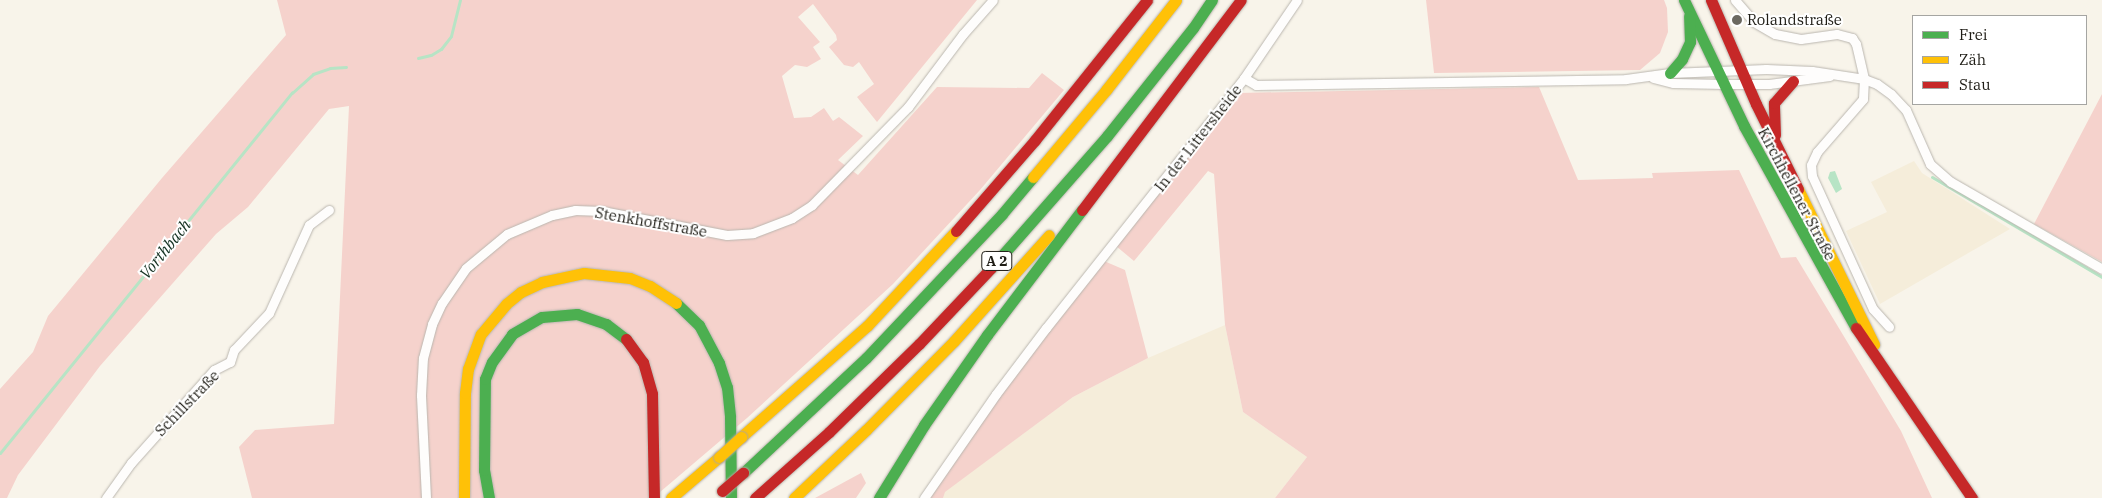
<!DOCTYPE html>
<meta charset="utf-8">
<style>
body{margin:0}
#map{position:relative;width:2102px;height:498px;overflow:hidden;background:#f8f4ea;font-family:"IBM Plex Serif",serif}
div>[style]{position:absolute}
.built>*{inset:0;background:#f5edda}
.green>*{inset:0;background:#f5d2cc}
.water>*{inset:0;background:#b7e4c5}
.stream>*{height:3px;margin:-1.5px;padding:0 1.5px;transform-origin:1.5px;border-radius:1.5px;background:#b7e4c5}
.roads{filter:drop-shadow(0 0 1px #bab6af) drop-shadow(0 0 1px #bab6af)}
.street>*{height:9px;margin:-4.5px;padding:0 4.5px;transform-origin:4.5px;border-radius:4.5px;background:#fefdfc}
.fast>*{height:11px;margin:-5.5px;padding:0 5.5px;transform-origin:5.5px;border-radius:5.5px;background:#4caf50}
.slow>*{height:11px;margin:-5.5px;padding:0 5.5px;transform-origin:5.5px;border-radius:5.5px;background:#ffc107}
.jam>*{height:11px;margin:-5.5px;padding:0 5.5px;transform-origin:5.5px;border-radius:5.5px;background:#c62828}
.bridges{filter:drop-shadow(0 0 1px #b0a69b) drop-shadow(0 0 1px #b0a69b)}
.slow-bridge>*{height:11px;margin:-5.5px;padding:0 5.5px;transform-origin:5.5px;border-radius:5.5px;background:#ffc107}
.jam-bridge>*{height:11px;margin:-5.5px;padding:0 5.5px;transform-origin:5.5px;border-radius:5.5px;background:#c62828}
.dots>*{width:14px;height:14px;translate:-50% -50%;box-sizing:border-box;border:2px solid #fff;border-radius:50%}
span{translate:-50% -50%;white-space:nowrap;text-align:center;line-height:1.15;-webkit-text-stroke:4px #fff;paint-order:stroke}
.shield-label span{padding:1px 4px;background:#fff;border:1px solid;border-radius:4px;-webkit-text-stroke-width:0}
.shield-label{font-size:14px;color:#1f1d16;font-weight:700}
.poi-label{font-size:15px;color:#1f1d16}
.left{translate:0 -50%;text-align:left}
.street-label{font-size:15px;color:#1f1d16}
.water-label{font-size:16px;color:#133020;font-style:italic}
.legend{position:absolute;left:1912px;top:15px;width:175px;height:90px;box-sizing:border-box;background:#fff;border:1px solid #a5a5a2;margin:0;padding:6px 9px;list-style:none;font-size:15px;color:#1f1d16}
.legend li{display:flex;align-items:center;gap:10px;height:25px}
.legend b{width:25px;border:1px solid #a5a5a2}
</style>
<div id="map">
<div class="built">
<i style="clip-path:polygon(1914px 161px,1922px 173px,2010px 229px,1880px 304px,1846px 231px,1887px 212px,1871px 182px)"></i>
<i style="clip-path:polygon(1225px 325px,1243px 412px,1307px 457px,1275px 498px,943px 498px,944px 492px,1073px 397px,1148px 358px)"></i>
</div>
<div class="green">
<i style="clip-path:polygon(277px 0,977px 0,877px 122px,857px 97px,874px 84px,859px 62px,853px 67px,844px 65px,829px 47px,837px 40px,836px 35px,813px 4px,798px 17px,820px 42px,813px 47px,821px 59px,807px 67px,795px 65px,782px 76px,794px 118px,811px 117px,824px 108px,833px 121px,839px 117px,863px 136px,838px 160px,858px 175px,937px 87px,1029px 88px,1042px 73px,1064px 90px,980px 190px,893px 284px,747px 418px,653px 498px,252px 498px,239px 447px,255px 430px,334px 424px,349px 106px,329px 109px,248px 207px,216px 234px,100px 366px,18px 475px,7px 498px,0 498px,0 389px,33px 352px,48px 316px,162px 178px,286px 35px)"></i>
<i style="clip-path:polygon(1426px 0,1664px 0,1667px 8px,1668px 32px,1660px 53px,1640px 70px,1434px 73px)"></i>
<i style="clip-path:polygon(1539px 87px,1578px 180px,1653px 178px,1652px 173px,1739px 170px,1781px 258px,1796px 257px,1901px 431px,1932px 498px,1275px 498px,1307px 457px,1243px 412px,1225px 325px,1214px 174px,1208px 171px,1134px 261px,1116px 246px,1239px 93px)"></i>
<i style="clip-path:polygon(2102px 94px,2102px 262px,2034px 224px)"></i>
<i style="clip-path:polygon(1104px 261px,1125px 270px,1148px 358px,1073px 397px,945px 492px,943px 498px,927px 498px,1031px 353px)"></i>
<i style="clip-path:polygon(861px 473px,866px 483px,856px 498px,815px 498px)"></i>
</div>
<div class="water">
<i style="clip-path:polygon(1835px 171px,1842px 189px,1836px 193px,1828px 178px,1830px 172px)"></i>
</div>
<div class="stream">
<i style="left:418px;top:58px;width:13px;rotate:-13deg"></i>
<i style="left:431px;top:55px;width:12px;rotate:-31deg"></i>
<i style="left:441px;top:49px;width:16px;rotate:-52deg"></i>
<i style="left:451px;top:36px;width:37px;rotate:-76deg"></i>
<i style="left:1932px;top:177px;width:197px;rotate:30.5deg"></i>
<i style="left:0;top:453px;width:464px;rotate:-51deg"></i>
<i style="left:292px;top:93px;width:28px;rotate:-42deg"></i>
<i style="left:313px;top:74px;width:18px;rotate:-19deg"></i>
<i style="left:330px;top:68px;width:16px;rotate:-4deg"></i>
</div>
<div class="roads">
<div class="street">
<i style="left:1735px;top:0;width:29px;rotate:49deg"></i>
<i style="left:1754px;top:22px;width:24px;rotate:30deg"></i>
<i style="left:1775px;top:34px;width:26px;rotate:11deg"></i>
<i style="left:1801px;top:39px;width:36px;rotate:-8deg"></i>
<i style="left:1837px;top:34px;width:16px;rotate:15deg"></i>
<i style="left:1852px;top:38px;width:7px;rotate:56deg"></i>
<i style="left:1856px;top:44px;width:36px;rotate:77deg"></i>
<i style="left:1864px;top:79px;width:20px;rotate:93deg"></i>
<i style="left:1863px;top:99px;width:70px;rotate:131deg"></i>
<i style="left:1817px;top:152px;width:14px;rotate:115deg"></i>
<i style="left:1811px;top:165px;width:11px;rotate:85deg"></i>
<i style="left:1812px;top:176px;width:146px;rotate:65.4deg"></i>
<i style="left:1873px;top:309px;width:24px;rotate:48deg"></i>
<i style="left:1244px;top:78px;width:14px;rotate:30deg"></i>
<i style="left:1256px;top:85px;width:370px;rotate:-0.9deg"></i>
<i style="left:1626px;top:79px;width:44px;rotate:-7.8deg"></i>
<i style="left:1670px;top:73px;width:96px;rotate:-2.4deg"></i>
<i style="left:1766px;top:69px;width:46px;rotate:2.5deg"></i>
<i style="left:1812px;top:71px;width:53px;rotate:8.7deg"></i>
<i style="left:1864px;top:79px;width:14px;rotate:21deg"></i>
<i style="left:1877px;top:84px;width:17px;rotate:36deg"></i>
<i style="left:1891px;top:94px;width:22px;rotate:47deg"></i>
<i style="left:1906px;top:110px;width:59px;rotate:66deg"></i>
<i style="left:1930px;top:164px;width:28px;rotate:41deg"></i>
<i style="left:1951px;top:182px;width:174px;rotate:29.9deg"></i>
<i style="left:1653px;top:78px;width:21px;rotate:14deg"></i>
<i style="left:1673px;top:83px;width:51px;rotate:1.1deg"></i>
<i style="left:1724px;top:84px;width:45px"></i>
<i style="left:1769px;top:84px;width:61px;rotate:-7.6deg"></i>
<i style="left:106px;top:498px;width:43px;rotate:-54.5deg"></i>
<i style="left:131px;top:463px;width:125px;rotate:-48.3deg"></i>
<i style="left:214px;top:370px;width:18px;rotate:-27deg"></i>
<i style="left:230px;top:362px;width:13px;rotate:-72deg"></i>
<i style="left:234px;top:350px;width:51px;rotate:-46.6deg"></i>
<i style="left:269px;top:313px;width:97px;rotate:-65.6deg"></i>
<i style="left:309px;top:225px;width:25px;rotate:-37deg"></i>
<i style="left:426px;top:498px;width:103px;rotate:-92.8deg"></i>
<i style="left:421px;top:395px;width:37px;rotate:-87deg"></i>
<i style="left:423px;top:358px;width:35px;rotate:-75deg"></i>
<i style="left:432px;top:324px;width:23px;rotate:-65deg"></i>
<i style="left:442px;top:303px;width:42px;rotate:-55.6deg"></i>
<i style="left:466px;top:268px;width:53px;rotate:-39.7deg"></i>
<i style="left:507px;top:234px;width:49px;rotate:-22.9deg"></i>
<i style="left:552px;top:215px;width:24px;rotate:-12deg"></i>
<i style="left:575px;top:210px;width:27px;rotate:2deg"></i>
<i style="left:602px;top:211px;width:127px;rotate:10.9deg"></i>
<i style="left:727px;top:235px;width:26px;rotate:-4deg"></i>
<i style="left:753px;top:233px;width:42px;rotate:-21deg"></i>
<i style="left:792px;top:218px;width:24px;rotate:-33deg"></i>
<i style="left:812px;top:205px;width:137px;rotate:-45.6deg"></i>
<i style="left:908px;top:107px;width:91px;rotate:-53deg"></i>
<i style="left:963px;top:34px;width:45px;rotate:-48.6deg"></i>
<i style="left:924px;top:498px;width:126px;rotate:-55.3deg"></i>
<i style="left:996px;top:394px;width:83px;rotate:-52.9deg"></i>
<i style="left:1046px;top:328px;width:319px;rotate:-51.6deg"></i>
<i style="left:1244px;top:78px;width:94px;rotate:-55.8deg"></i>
</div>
<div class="fast">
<i style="left:1684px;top:0;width:140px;rotate:64.5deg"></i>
<i style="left:1744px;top:126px;width:231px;rotate:61deg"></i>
<i style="left:1670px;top:73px;width:18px;rotate:-49deg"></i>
<i style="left:1682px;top:59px;width:19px;rotate:-65deg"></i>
<i style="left:1690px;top:42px;width:26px;rotate:-92deg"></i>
<i style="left:991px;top:268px;width:176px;rotate:-48.7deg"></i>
<i style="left:1107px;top:136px;width:138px;rotate:-51.5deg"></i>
<i style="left:1193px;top:28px;width:34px;rotate:-56deg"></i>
<i style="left:676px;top:303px;width:32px;rotate:44deg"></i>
<i style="left:699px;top:325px;width:43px;rotate:62.2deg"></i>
<i style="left:719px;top:363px;width:25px;rotate:72deg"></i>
<i style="left:727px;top:387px;width:30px;rotate:84deg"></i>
<i style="left:730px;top:417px;width:81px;rotate:89.3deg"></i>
<i style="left:743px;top:473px;width:168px;rotate:-43.1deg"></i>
<i style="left:866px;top:358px;width:198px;rotate:-46.6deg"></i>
<i style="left:1002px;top:214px;width:48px;rotate:-50deg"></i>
<i style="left:489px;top:498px;width:28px;rotate:-100deg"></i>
<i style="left:484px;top:470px;width:91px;rotate:-89.4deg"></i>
<i style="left:485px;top:379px;width:18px;rotate:-68deg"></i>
<i style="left:492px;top:362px;width:34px;rotate:-54deg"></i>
<i style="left:512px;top:334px;width:34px;rotate:-30deg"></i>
<i style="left:542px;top:317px;width:35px;rotate:-5deg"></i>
<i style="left:577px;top:314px;width:31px;rotate:19deg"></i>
<i style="left:606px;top:324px;width:25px;rotate:37deg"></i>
<i style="left:879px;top:498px;width:86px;rotate:-58.3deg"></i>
<i style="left:924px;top:425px;width:110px;rotate:-55deg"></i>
<i style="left:987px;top:335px;width:157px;rotate:-52.8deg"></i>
</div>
<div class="slow">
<i style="left:1033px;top:177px;width:114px;rotate:-50deg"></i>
<i style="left:1106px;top:90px;width:114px;rotate:-52.1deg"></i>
<i style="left:1798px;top:189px;width:173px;rotate:63.9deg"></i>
<i style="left:741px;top:437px;width:168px;rotate:-41.4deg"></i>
<i style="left:867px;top:326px;width:130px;rotate:-46.9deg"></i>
<i style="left:464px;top:498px;width:105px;rotate:-89.5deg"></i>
<i style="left:465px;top:393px;width:24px;rotate:-83deg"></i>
<i style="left:468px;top:369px;width:37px;rotate:-70deg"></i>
<i style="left:481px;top:334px;width:39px;rotate:-50deg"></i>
<i style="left:506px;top:304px;width:19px;rotate:-39deg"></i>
<i style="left:521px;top:292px;width:23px;rotate:-25deg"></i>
<i style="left:542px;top:282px;width:43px;rotate:-12.1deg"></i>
<i style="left:584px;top:273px;width:46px;rotate:6.2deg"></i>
<i style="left:630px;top:278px;width:22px;rotate:22deg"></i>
<i style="left:650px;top:286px;width:31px;rotate:33deg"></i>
<i style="left:671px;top:498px;width:63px;rotate:-40.5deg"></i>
<i style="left:794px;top:498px;width:99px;rotate:-43.4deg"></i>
<i style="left:866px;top:430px;width:125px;rotate:-45.3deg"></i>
<i style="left:954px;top:341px;width:142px;rotate:-48.1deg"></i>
</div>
<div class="jam">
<i style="left:1711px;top:0;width:113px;rotate:66.6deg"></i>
<i style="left:1756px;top:104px;width:95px;rotate:63.7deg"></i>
<i style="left:1775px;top:135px;width:32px;rotate:-92deg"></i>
<i style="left:1774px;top:103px;width:29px;rotate:-49deg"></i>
<i style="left:1082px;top:210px;width:263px;rotate:-52.9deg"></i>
<i style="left:956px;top:231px;width:121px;rotate:-49deg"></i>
<i style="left:1035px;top:140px;width:179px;rotate:-51.3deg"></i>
<i style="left:1856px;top:328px;width:206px;rotate:55.7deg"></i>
<i style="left:626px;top:339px;width:29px;rotate:54deg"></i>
<i style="left:643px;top:362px;width:33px;rotate:74deg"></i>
<i style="left:652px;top:394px;width:104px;rotate:88.9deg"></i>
<i style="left:755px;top:498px;width:99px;rotate:-41.7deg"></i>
<i style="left:829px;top:432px;width:126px;rotate:-44.4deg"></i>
<i style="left:919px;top:344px;width:105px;rotate:-46.5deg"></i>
</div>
</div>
<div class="bridges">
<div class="slow-bridge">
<i style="left:719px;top:457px;width:30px;rotate:-42deg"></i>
</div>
<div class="jam-bridge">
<i style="left:722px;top:491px;width:28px;rotate:-41deg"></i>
</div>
</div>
<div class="dots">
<i style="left:1737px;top:20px;background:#6b6860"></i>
</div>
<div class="shield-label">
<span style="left:997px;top:261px">A 2</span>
</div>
<div class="poi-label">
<span class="left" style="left:1747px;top:20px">Rolandstraße</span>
</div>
<div class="street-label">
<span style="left:1198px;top:138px;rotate:-52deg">In der Littersheide</span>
<span style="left:1797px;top:194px;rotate:62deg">Kirchhellener Straße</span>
<span style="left:651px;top:222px;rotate:10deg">Stenkhoffstraße</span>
<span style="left:187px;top:403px;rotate:-46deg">Schillstraße</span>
</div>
<div class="water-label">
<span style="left:165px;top:249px;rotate:-51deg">Vorthbach</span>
</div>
<ul class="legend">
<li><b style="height:6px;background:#4caf50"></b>Frei</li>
<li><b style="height:6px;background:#ffc107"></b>Zäh</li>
<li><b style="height:6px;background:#c62828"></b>Stau</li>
</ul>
</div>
